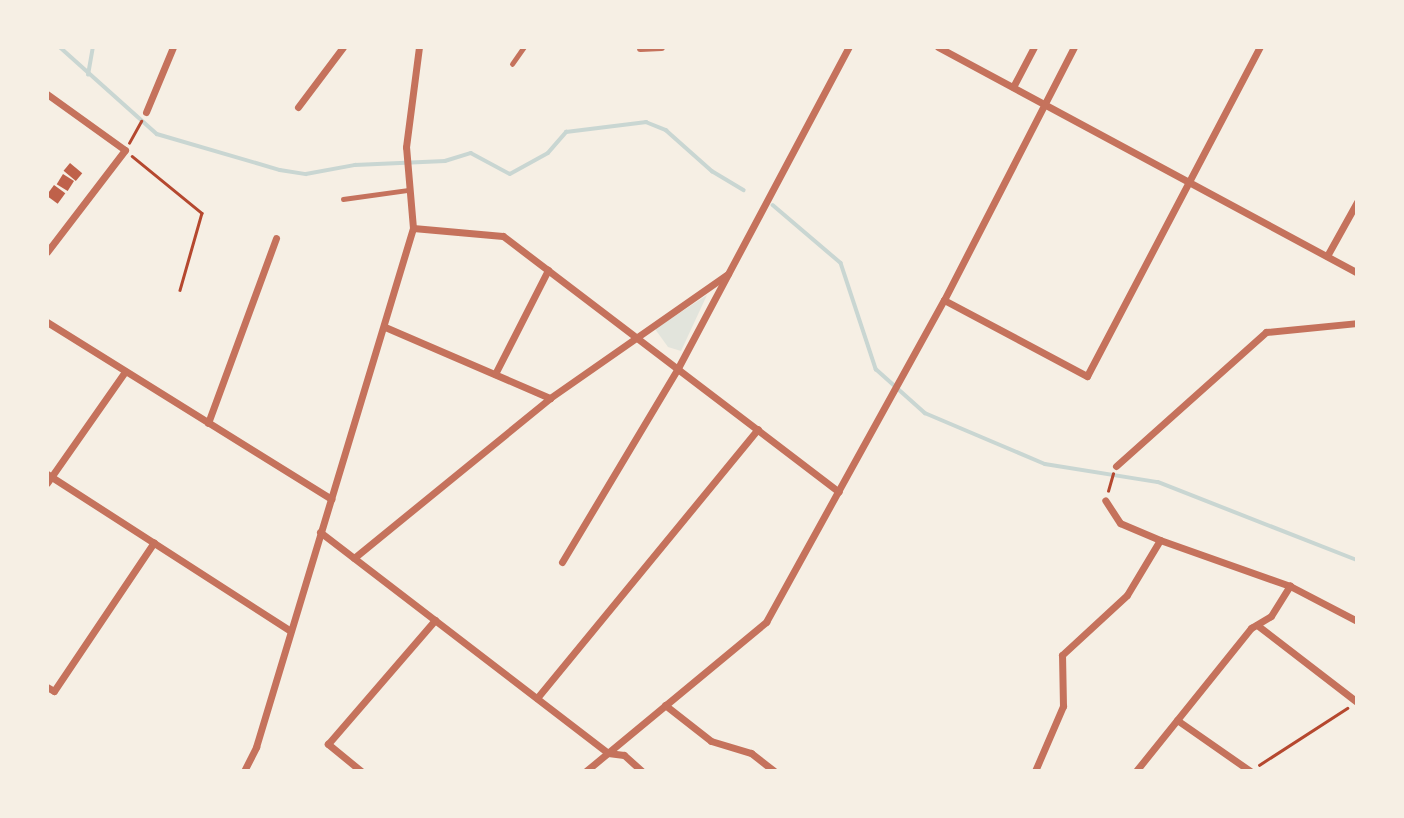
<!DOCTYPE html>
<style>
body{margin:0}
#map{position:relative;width:1404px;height:818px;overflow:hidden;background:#f6efe4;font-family:"Times New Roman",serif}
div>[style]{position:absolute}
.green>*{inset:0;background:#e2e4dc}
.stream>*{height:3.5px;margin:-1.75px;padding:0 1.75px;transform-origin:1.75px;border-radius:1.75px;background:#c9d6d2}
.building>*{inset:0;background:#bf614a;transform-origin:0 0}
.path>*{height:2.5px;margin:-1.25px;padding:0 1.25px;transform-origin:1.25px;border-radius:1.25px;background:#b5482f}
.service>*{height:4.5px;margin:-2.25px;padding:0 2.25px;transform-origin:2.25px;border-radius:2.25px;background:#c5725c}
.minor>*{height:7px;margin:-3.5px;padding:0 3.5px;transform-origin:3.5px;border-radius:3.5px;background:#c5725c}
span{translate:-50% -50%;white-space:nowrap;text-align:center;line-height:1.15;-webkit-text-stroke:7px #f6efe4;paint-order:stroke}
.frame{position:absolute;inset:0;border:49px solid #f6efe4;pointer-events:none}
</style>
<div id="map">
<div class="green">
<i style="clip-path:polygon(707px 295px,681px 351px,668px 347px,655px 329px)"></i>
</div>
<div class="stream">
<i style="left:60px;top:47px;width:130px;rotate:41.9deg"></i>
<i style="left:157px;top:134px;width:128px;rotate:16.3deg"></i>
<i style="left:280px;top:170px;width:26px;rotate:9deg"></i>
<i style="left:306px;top:174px;width:50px;rotate:-10.4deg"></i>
<i style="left:355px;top:165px;width:90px;rotate:-2.5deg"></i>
<i style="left:445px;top:161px;width:27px;rotate:-17deg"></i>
<i style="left:471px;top:153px;width:44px;rotate:28.3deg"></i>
<i style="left:510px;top:174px;width:43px;rotate:-28.9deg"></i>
<i style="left:548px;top:153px;width:28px;rotate:-49deg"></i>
<i style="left:566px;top:132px;width:81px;rotate:-7.1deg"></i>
<i style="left:646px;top:122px;width:22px;rotate:22deg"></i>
<i style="left:666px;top:130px;width:62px;rotate:41.7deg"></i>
<i style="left:712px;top:171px;width:37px;rotate:31deg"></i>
<i style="left:88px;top:75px;width:28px;rotate:-80deg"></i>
<i style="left:773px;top:205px;width:89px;rotate:40.5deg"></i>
<i style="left:841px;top:263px;width:112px;rotate:71.7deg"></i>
<i style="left:876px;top:369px;width:66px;rotate:41.9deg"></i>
<i style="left:925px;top:413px;width:130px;rotate:23deg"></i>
<i style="left:1045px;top:464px;width:114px;rotate:9.1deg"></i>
<i style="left:1158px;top:482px;width:214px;rotate:21.4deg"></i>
</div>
<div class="building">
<i style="left:70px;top:163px;width:16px;height:10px;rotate:40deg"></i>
<i style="left:63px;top:174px;width:13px;height:12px;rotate:32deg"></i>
<i style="left:54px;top:185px;width:14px;height:13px;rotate:36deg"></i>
</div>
<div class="path">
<i style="left:129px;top:143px;width:25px;rotate:-61deg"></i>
<i style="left:132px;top:156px;width:90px;rotate:39.2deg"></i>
<i style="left:202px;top:213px;width:80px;rotate:105.9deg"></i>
<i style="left:1108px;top:491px;width:18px;rotate:-74deg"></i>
<i style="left:1259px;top:765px;width:105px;rotate:-32.9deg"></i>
</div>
<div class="service">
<i style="left:512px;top:64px;width:21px;rotate:-55deg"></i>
<i style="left:343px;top:199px;width:66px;rotate:-7.9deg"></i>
</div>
<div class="minor">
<i style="left:938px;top:47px;width:476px;rotate:28.3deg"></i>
<i style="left:640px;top:48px;width:21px;rotate:-3deg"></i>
<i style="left:1013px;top:87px;width:45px;rotate:-62.3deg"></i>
<i style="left:47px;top:94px;width:96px;rotate:35.7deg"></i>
<i style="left:125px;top:150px;width:128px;rotate:127.4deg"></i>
<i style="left:298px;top:107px;width:75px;rotate:-53.1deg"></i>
<i style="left:146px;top:112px;width:70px;rotate:-67.4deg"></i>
<i style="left:413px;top:228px;width:90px;rotate:5.1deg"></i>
<i style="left:503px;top:236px;width:422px;rotate:37.3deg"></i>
<i style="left:1327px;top:256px;width:62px;rotate:-60.9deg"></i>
<i style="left:944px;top:300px;width:162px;rotate:28deg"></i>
<i style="left:1087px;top:376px;width:372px;rotate:-62.3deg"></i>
<i style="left:47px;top:322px;width:335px;rotate:31.9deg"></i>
<i style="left:385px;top:327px;width:180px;rotate:23.3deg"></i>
<i style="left:495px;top:374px;width:117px;rotate:-63deg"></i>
<i style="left:208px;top:423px;width:197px;rotate:-69.8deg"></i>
<i style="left:1116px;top:466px;width:201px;rotate:-41.8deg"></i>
<i style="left:1266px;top:332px;width:91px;rotate:-5.6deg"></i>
<i style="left:47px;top:474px;width:288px;rotate:32.8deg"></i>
<i style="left:47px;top:483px;width:134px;rotate:-55deg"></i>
<i style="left:320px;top:532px;width:363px;rotate:37.5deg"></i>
<i style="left:608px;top:753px;width:16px;rotate:7deg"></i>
<i style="left:624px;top:755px;width:24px;rotate:42deg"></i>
<i style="left:1160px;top:540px;width:138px;rotate:19.5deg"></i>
<i style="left:1290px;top:586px;width:76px;rotate:27.6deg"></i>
<i style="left:354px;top:558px;width:253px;rotate:-39.2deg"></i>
<i style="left:550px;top:398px;width:217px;rotate:-34.9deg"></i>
<i style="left:562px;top:562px;width:226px;rotate:-59.1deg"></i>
<i style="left:678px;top:368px;width:364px;rotate:-62deg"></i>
<i style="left:1257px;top:625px;width:126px;rotate:37.6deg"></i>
<i style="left:47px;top:687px;width:8px;rotate:30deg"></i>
<i style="left:54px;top:691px;width:179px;rotate:-56.1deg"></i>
<i style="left:537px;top:698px;width:348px;rotate:-50.6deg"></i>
<i style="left:665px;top:705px;width:58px;rotate:38deg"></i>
<i style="left:711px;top:741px;width:42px;rotate:16.7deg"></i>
<i style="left:751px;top:753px;width:29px;rotate:38deg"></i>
<i style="left:1177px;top:720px;width:89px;rotate:34.9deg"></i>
<i style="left:244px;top:771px;width:27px;rotate:-63deg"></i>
<i style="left:256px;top:747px;width:542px;rotate:-73.17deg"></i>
<i style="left:413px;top:228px;width:81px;rotate:-94.9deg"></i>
<i style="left:406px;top:147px;width:101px;rotate:-82.6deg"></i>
<i style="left:361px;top:771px;width:43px;rotate:-140.7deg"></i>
<i style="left:328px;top:744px;width:164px;rotate:-49.2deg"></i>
<i style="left:586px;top:771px;width:234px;rotate:-39.6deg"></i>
<i style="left:766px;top:622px;width:368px;rotate:-61.1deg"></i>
<i style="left:944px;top:300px;width:284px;rotate:-62.8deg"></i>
<i style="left:1035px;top:771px;width:71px;rotate:-66.7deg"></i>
<i style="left:1063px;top:706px;width:51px;rotate:-91.1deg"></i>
<i style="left:1062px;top:655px;width:88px;rotate:-42.7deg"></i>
<i style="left:1127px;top:595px;width:64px;rotate:-59deg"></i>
<i style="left:1160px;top:540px;width:43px;rotate:-157deg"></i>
<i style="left:1120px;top:523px;width:27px;rotate:-123deg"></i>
<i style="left:1136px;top:771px;width:184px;rotate:-51.2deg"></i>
<i style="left:1251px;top:628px;width:23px;rotate:-31deg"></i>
<i style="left:1271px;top:616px;width:36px;rotate:-58deg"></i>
</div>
<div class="frame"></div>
</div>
